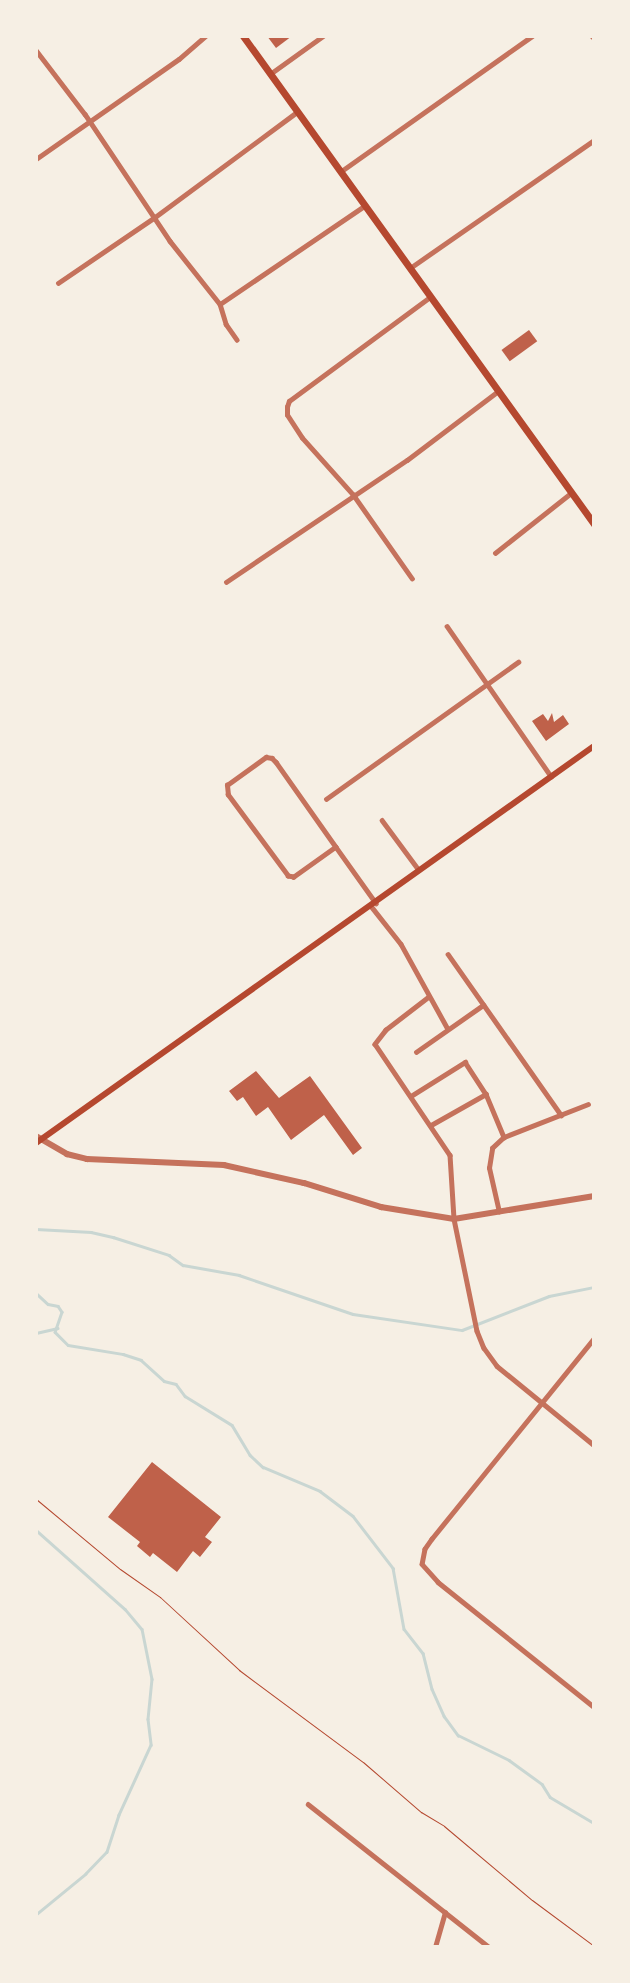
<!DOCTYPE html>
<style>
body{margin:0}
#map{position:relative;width:630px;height:1983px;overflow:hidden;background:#f6efe4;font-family:"Noto Sans",sans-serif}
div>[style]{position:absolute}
.stream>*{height:2.5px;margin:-1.25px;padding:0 1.25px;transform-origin:1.25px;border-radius:1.25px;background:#c9d6d2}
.building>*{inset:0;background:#bf614a;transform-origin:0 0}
.path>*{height:1px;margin:-0.5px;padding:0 0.5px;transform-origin:0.5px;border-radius:0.5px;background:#b5482f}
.minor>*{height:4.5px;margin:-2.25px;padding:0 2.25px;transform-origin:2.25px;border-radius:2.25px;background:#c5725c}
.tertiary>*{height:5.5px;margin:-2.75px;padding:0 2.75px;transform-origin:2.75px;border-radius:2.75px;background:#c5725c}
.secondary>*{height:6px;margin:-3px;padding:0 3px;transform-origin:3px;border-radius:3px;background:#b5482f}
.primary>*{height:7px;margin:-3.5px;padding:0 3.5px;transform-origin:3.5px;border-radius:3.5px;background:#b5482f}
span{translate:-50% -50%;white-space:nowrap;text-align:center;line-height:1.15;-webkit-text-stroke:5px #f6efe4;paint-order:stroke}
.frame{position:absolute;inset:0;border:38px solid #f6efe4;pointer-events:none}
</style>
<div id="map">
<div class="stream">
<i style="left:36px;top:1229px;width:55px;rotate:3.1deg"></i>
<i style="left:91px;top:1232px;width:23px;rotate:13deg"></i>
<i style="left:113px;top:1237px;width:59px;rotate:17.8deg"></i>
<i style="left:169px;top:1255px;width:17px;rotate:36deg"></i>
<i style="left:183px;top:1265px;width:57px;rotate:10.1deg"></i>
<i style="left:239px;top:1275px;width:120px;rotate:18.9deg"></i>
<i style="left:353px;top:1314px;width:110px;rotate:8.4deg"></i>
<i style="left:462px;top:1330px;width:93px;rotate:-21.3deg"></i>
<i style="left:549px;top:1296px;width:46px;rotate:-11.3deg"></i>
<i style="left:36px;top:1293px;width:16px;rotate:43deg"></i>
<i style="left:48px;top:1304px;width:10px;rotate:11deg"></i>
<i style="left:58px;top:1306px;width:7px;rotate:56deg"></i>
<i style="left:62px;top:1312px;width:21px;rotate:109deg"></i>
<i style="left:55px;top:1332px;width:18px;rotate:45deg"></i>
<i style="left:68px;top:1345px;width:56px;rotate:9.3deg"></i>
<i style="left:123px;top:1354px;width:19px;rotate:18deg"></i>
<i style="left:141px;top:1360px;width:31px;rotate:42deg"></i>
<i style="left:164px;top:1381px;width:12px;rotate:14deg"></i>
<i style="left:176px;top:1384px;width:15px;rotate:53deg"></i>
<i style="left:185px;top:1396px;width:55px;rotate:31.7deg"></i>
<i style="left:232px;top:1425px;width:35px;rotate:59deg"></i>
<i style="left:250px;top:1455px;width:18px;rotate:43deg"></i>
<i style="left:263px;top:1467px;width:62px;rotate:22.8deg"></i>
<i style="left:320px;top:1491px;width:41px;rotate:37.1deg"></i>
<i style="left:353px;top:1516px;width:66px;rotate:52.4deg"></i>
<i style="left:393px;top:1568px;width:62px;rotate:79.8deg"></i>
<i style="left:404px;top:1629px;width:31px;rotate:52deg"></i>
<i style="left:423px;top:1653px;width:37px;rotate:76deg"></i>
<i style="left:432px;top:1689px;width:30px;rotate:66deg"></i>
<i style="left:444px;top:1716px;width:24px;rotate:54deg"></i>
<i style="left:458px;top:1735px;width:57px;rotate:26.1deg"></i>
<i style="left:509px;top:1760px;width:41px;rotate:36deg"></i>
<i style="left:542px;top:1784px;width:15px;rotate:58deg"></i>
<i style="left:550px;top:1797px;width:51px;rotate:30.6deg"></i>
<i style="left:36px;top:1333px;width:22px;rotate:-13deg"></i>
<i style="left:36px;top:1530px;width:119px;rotate:41.6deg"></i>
<i style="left:125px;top:1609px;width:26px;rotate:50deg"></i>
<i style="left:142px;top:1629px;width:51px;rotate:78.7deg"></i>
<i style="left:152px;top:1679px;width:40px;rotate:95.7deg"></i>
<i style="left:148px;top:1719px;width:26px;rotate:83deg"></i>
<i style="left:151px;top:1745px;width:77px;rotate:114.6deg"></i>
<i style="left:119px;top:1815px;width:39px;rotate:108deg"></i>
<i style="left:107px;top:1852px;width:30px;rotate:134deg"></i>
<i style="left:86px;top:1874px;width:65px;rotate:140.6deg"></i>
</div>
<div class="building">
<i style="clip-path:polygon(267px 36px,292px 36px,276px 48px)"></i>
<i style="left:529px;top:330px;width:14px;height:34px;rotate:54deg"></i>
<i style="clip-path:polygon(552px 713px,554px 722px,563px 715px,569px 724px,546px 741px,532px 721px,543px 714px,548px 721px)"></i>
<i style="clip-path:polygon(256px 1071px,279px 1098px,310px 1076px,362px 1148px,353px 1155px,324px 1115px,291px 1140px,268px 1107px,256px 1116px,243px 1097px,237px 1101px,229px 1091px)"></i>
<i style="clip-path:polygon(152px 1462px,221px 1517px,205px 1537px,212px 1542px,200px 1557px,193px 1551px,177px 1572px,153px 1553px,150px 1557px,137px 1546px,140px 1542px,108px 1517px)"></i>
</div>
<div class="path">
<i style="left:36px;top:1499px;width:109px;rotate:39.8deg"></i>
<i style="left:120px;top:1569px;width:49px;rotate:35deg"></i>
<i style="left:160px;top:1597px;width:108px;rotate:42.7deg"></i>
<i style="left:239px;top:1670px;width:154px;rotate:36.6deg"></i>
<i style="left:363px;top:1762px;width:77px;rotate:40.8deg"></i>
<i style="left:421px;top:1812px;width:27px;rotate:31deg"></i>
<i style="left:444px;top:1826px;width:115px;rotate:40.1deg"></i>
<i style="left:532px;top:1900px;width:77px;rotate:36.6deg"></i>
</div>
<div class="minor">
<i style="left:592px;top:36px;width:3px;rotate:45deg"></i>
<i style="left:36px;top:50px;width:81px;rotate:52.6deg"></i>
<i style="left:85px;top:114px;width:153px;rotate:56.2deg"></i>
<i style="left:170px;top:241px;width:80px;rotate:51.6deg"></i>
<i style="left:220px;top:304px;width:21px;rotate:73deg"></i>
<i style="left:226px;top:324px;width:19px;rotate:55deg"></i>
<i style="left:270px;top:74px;width:65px;rotate:-35.6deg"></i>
<i style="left:36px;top:159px;width:174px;rotate:-35deg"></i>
<i style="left:179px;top:59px;width:35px;rotate:-41deg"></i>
<i style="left:340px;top:172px;width:235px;rotate:-35.3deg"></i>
<i style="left:410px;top:268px;width:224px;rotate:-34.8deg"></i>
<i style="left:58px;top:283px;width:117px;rotate:-34.2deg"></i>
<i style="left:155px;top:217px;width:177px;rotate:-36.5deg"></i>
<i style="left:220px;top:304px;width:174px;rotate:-34.2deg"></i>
<i style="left:495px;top:553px;width:97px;rotate:-38.3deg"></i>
<i style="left:412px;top:579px;width:103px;rotate:-125.1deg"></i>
<i style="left:353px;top:495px;width:76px;rotate:-131.8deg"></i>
<i style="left:302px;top:438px;width:27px;rotate:-123deg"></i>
<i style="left:287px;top:415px;width:8px;rotate:-90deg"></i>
<i style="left:287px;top:407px;width:6px;rotate:-72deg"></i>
<i style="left:289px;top:401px;width:175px;rotate:-36.4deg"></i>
<i style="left:226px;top:582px;width:218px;rotate:-34deg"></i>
<i style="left:407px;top:460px;width:113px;rotate:-37.1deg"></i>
<i style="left:447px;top:626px;width:183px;rotate:55.3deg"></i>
<i style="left:326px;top:799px;width:236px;rotate:-35.5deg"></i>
<i style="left:382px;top:820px;width:62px;rotate:53.5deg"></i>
<i style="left:336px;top:847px;width:52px;rotate:144.5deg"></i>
<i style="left:294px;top:877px;width:6px;rotate:-171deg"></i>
<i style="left:288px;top:876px;width:101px;rotate:-126.5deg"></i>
<i style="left:228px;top:795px;width:10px;rotate:-96deg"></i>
<i style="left:227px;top:785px;width:48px;rotate:-35.7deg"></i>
<i style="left:266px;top:757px;width:6px;rotate:9deg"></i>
<i style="left:272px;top:758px;width:6px;rotate:45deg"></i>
<i style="left:276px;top:762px;width:104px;rotate:54.8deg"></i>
<i style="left:336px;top:847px;width:69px;rotate:54.5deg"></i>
<i style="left:371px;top:906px;width:48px;rotate:51.7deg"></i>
<i style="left:401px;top:944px;width:97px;rotate:61.1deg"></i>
<i style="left:448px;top:954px;width:197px;rotate:54.9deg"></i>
<i style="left:429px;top:997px;width:54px;rotate:142.5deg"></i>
<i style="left:386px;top:1030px;width:18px;rotate:128deg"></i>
<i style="left:375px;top:1044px;width:134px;rotate:56deg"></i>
<i style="left:450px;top:1155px;width:64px;rotate:86.4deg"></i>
<i style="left:454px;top:1219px;width:114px;rotate:78.4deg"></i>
<i style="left:477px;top:1331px;width:18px;rotate:68deg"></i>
<i style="left:484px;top:1348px;width:22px;rotate:54deg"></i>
<i style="left:497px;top:1366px;width:125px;rotate:39.2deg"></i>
<i style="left:416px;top:1052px;width:82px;rotate:-35deg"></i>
<i style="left:411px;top:1096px;width:64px;rotate:-32.2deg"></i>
<i style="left:465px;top:1062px;width:38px;rotate:57deg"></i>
<i style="left:486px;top:1094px;width:47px;rotate:67.3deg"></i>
<i style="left:431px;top:1125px;width:63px;rotate:-29.4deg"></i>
<i style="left:499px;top:1212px;width:45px;rotate:-102.8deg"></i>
<i style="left:489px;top:1168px;width:20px;rotate:-81deg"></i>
<i style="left:492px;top:1148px;width:16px;rotate:-43deg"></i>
<i style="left:504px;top:1137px;width:90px;rotate:-21.4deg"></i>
<i style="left:594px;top:1339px;width:257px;rotate:129deg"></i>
<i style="left:432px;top:1539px;width:12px;rotate:125deg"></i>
<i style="left:425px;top:1549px;width:15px;rotate:101deg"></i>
<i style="left:422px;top:1564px;width:24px;rotate:48deg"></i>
<i style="left:438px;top:1582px;width:200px;rotate:38.7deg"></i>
<i style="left:308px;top:1804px;width:231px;rotate:38.3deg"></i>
<i style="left:435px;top:1947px;width:36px;rotate:-74deg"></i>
</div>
<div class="tertiary">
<i style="left:36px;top:1136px;width:36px;rotate:30deg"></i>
<i style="left:67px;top:1154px;width:21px;rotate:14deg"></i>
<i style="left:87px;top:1159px;width:137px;rotate:2.5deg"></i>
<i style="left:224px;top:1165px;width:82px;rotate:12.7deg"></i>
<i style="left:304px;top:1183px;width:81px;rotate:17.3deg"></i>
<i style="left:381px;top:1207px;width:74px;rotate:9.3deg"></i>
<i style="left:454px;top:1219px;width:142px;rotate:-9.3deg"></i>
</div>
<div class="secondary">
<i style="left:36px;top:1143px;width:685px;rotate:-35.43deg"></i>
</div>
<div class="primary">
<i style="left:243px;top:36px;width:601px;rotate:54.27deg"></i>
</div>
<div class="frame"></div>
</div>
